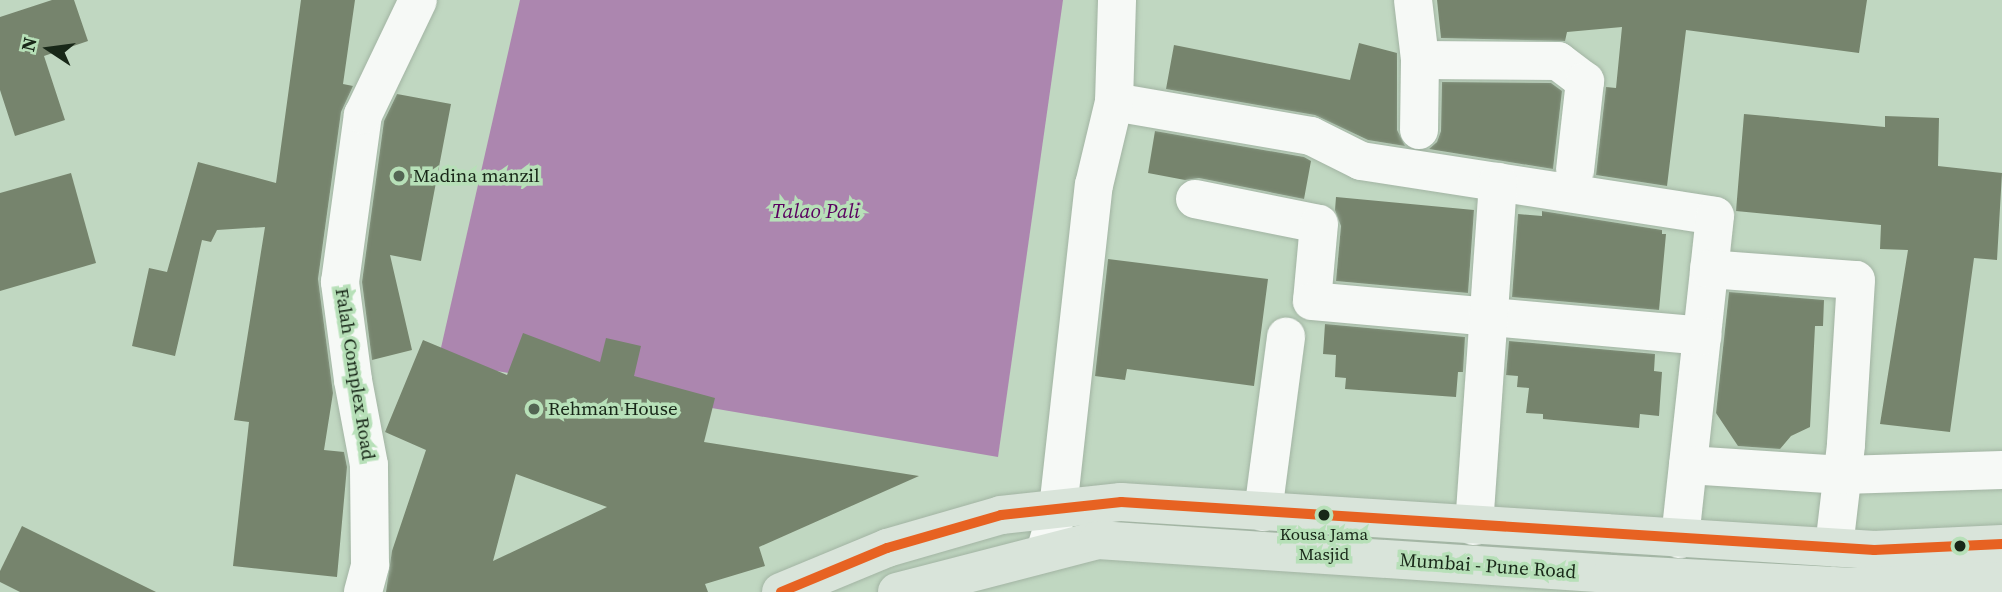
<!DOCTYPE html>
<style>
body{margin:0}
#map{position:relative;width:2002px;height:592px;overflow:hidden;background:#c0d7c1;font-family:"Source Serif 4",serif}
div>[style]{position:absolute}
.water>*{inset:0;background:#ac86af}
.building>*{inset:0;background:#76846d}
.roads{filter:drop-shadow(0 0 2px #a2b4a3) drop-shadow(0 0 2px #a2b4a3)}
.minor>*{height:38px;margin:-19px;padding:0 19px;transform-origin:19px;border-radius:19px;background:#f6f9f6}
.major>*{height:38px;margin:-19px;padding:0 19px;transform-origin:19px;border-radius:19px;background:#d9e4da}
.bus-1>*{height:10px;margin:-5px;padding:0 5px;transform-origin:5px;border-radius:5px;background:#e76222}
.dots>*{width:19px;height:19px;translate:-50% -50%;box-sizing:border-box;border:4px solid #b7e0b8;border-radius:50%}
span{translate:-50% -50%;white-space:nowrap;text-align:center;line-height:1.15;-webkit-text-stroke:7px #b7e0b8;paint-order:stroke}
.bus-label{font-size:17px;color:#182718}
.poi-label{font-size:19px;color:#182718}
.left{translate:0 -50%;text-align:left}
.street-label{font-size:19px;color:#182718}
.water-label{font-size:21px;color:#5a005f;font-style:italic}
.north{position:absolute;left:14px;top:14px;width:70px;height:70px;-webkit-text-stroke:5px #b7e0b8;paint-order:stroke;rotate:283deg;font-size:19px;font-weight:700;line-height:28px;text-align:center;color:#182718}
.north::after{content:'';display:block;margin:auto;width:24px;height:32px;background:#182718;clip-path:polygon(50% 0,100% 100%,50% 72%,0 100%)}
</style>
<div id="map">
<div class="water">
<i style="clip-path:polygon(520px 0,1063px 0,998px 457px,438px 361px)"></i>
</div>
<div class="building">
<i style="clip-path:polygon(52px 0,74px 0,88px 41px,44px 56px,65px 120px,15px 136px,0 90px,0 17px)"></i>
<i style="clip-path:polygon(301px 0,355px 0,343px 84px,353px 86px,341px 112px,318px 279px,333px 393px,324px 450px,344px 452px,347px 467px,337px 577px,233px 566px,249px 422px,234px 420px,265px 227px,217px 230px,211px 242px,202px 240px,175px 356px,132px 346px,149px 268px,167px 272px,198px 162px,276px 183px)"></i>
<i style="clip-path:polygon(1437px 0,1867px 0,1859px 53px,1686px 30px,1667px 186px,1596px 175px,1606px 87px,1616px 88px,1622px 27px,1567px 32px,1565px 41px,1441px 38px)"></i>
<i style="clip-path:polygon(1359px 43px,1397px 53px,1397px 130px,1405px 146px,1368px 140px,1315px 115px,1166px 89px,1174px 45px,1350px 80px)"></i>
<i style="clip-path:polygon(1442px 82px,1551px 83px,1562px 91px,1553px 169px,1429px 149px,1437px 142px,1441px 131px)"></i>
<i style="clip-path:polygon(397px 94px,451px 104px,421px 261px,390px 255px,412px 350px,372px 360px,362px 282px,384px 121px)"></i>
<i style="clip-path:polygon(1744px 114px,1885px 127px,1885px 116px,1939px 118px,1938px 166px,2002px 173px,1997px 260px,1974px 258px,1950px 432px,1880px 424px,1908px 250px,1880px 249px,1881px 225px,1736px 211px)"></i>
<i style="clip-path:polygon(1155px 131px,1304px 157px,1311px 161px,1304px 199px,1199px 178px,1185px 180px,1148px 173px)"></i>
<i style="clip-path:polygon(71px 173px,96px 263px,0 291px,0 193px)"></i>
<i style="clip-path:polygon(1336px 197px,1474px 210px,1468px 293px,1336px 281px,1341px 226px,1335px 210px)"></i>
<i style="clip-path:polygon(1542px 211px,1662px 230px,1662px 234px,1666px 234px,1659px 310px,1512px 297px,1518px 214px,1542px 216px)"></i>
<i style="clip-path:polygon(1108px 259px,1268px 279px,1254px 386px,1127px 369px,1125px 380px,1095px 376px)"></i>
<i style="clip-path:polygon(1729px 292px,1824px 300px,1823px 326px,1815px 326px,1810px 427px,1791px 436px,1780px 449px,1738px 446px,1716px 413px)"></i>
<i style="clip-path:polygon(1325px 324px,1465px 337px,1463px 372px,1458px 372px,1456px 397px,1345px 389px,1346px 378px,1335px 377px,1336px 355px,1323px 354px)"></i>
<i style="clip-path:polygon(evenodd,523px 333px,600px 362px,606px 338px,641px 346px,634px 376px,715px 398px,704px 442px,919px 476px,759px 547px,765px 566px,705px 584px,708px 592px,386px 592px,392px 551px,426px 450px,385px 432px,423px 340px,507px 375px,523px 333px,516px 474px,607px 507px,493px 561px,516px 474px)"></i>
<i style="clip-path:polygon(1509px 341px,1655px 354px,1654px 371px,1662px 372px,1659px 416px,1640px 414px,1639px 428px,1543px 419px,1543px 414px,1526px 413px,1529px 388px,1517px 387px,1518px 376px,1506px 375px)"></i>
<i style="clip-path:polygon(22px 526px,156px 592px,20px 592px,0 582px,0 571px)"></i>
</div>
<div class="roads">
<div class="minor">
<i style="left:1413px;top:0;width:60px;rotate:83.3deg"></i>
<i style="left:1420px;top:60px;width:70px;rotate:90.8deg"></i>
<i style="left:1420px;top:60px;width:138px;rotate:0.4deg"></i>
<i style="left:1558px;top:61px;width:34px;rotate:37deg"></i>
<i style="left:1585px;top:81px;width:90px;rotate:96.4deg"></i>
<i style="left:1114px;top:102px;width:200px;rotate:9.8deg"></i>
<i style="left:1311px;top:136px;width:56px;rotate:26.6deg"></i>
<i style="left:1361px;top:161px;width:358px;rotate:8.8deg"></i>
<i style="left:1715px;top:216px;width:325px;rotate:96.2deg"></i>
<i style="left:1195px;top:199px;width:126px;rotate:11.4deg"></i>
<i style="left:1319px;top:224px;width:77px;rotate:95.2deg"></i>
<i style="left:1312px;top:301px;width:392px;rotate:5.1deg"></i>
<i style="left:1709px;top:269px;width:147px;rotate:4.3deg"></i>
<i style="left:1856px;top:280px;width:165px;rotate:93.5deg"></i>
<i style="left:1846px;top:445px;width:103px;rotate:96.7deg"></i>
<i style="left:1688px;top:465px;width:155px;rotate:3.7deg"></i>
<i style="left:1843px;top:475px;width:159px;rotate:-1.8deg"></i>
<i style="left:1263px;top:512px;width:177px;rotate:-82.5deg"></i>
<i style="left:1474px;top:526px;width:345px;rotate:-86deg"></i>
<i style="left:1045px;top:552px;width:45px;rotate:-73.2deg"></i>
<i style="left:1058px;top:509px;width:326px;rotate:-83.7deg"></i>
<i style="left:1094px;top:185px;width:85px;rotate:-76.5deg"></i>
<i style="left:1114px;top:102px;width:102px;rotate:-88.3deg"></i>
<i style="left:363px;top:592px;width:28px;rotate:-75deg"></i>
<i style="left:370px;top:565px;width:100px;rotate:-90.6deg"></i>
<i style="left:369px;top:465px;width:86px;rotate:-100.7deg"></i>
<i style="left:353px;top:380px;width:99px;rotate:-97.6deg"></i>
<i style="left:340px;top:282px;width:169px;rotate:-82.2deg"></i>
<i style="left:363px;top:115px;width:127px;rotate:-64.4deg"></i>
</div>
<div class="major">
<i style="left:781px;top:592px;width:115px;rotate:-22.5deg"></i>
<i style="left:887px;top:548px;width:119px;rotate:-16.1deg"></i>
<i style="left:1001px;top:515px;width:121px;rotate:-6.2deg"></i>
<i style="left:1121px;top:502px;width:755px;rotate:3.65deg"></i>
<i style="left:1874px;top:550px;width:128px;rotate:-2.7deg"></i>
<i style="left:897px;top:592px;width:208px;rotate:-14.5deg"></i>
<i style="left:1098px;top:540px;width:515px;rotate:3.78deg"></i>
<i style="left:1612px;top:574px;width:240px;rotate:3.1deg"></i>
<i style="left:1852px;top:587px;width:150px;rotate:-2.3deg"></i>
</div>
</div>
<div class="bus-1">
<i style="left:781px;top:592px;width:115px;rotate:-22.5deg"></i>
<i style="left:887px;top:548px;width:119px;rotate:-16.1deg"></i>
<i style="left:1001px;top:515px;width:121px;rotate:-6.2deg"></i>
<i style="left:1121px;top:502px;width:755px;rotate:3.65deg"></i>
<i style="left:1874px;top:550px;width:128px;rotate:-2.7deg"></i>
</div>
<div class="dots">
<i style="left:399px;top:176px;background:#536553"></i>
<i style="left:534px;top:409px;background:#536553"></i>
<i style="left:1324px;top:515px;background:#182718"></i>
<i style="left:1960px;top:546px;background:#182718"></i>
</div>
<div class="bus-label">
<span style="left:1324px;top:545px">Kousa Jama<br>Masjid</span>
</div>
<div class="poi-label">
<span class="left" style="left:413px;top:176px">Madina manzil</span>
<span class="left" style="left:548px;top:409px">Rehman House</span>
</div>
<div class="street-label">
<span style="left:355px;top:374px;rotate:81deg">Falah Complex Road</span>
<span style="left:1488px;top:566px;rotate:4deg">Mumbai - Pune Road</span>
</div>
<div class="water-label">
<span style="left:816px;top:211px">Talao Pali</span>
</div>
<div class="north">N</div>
</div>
